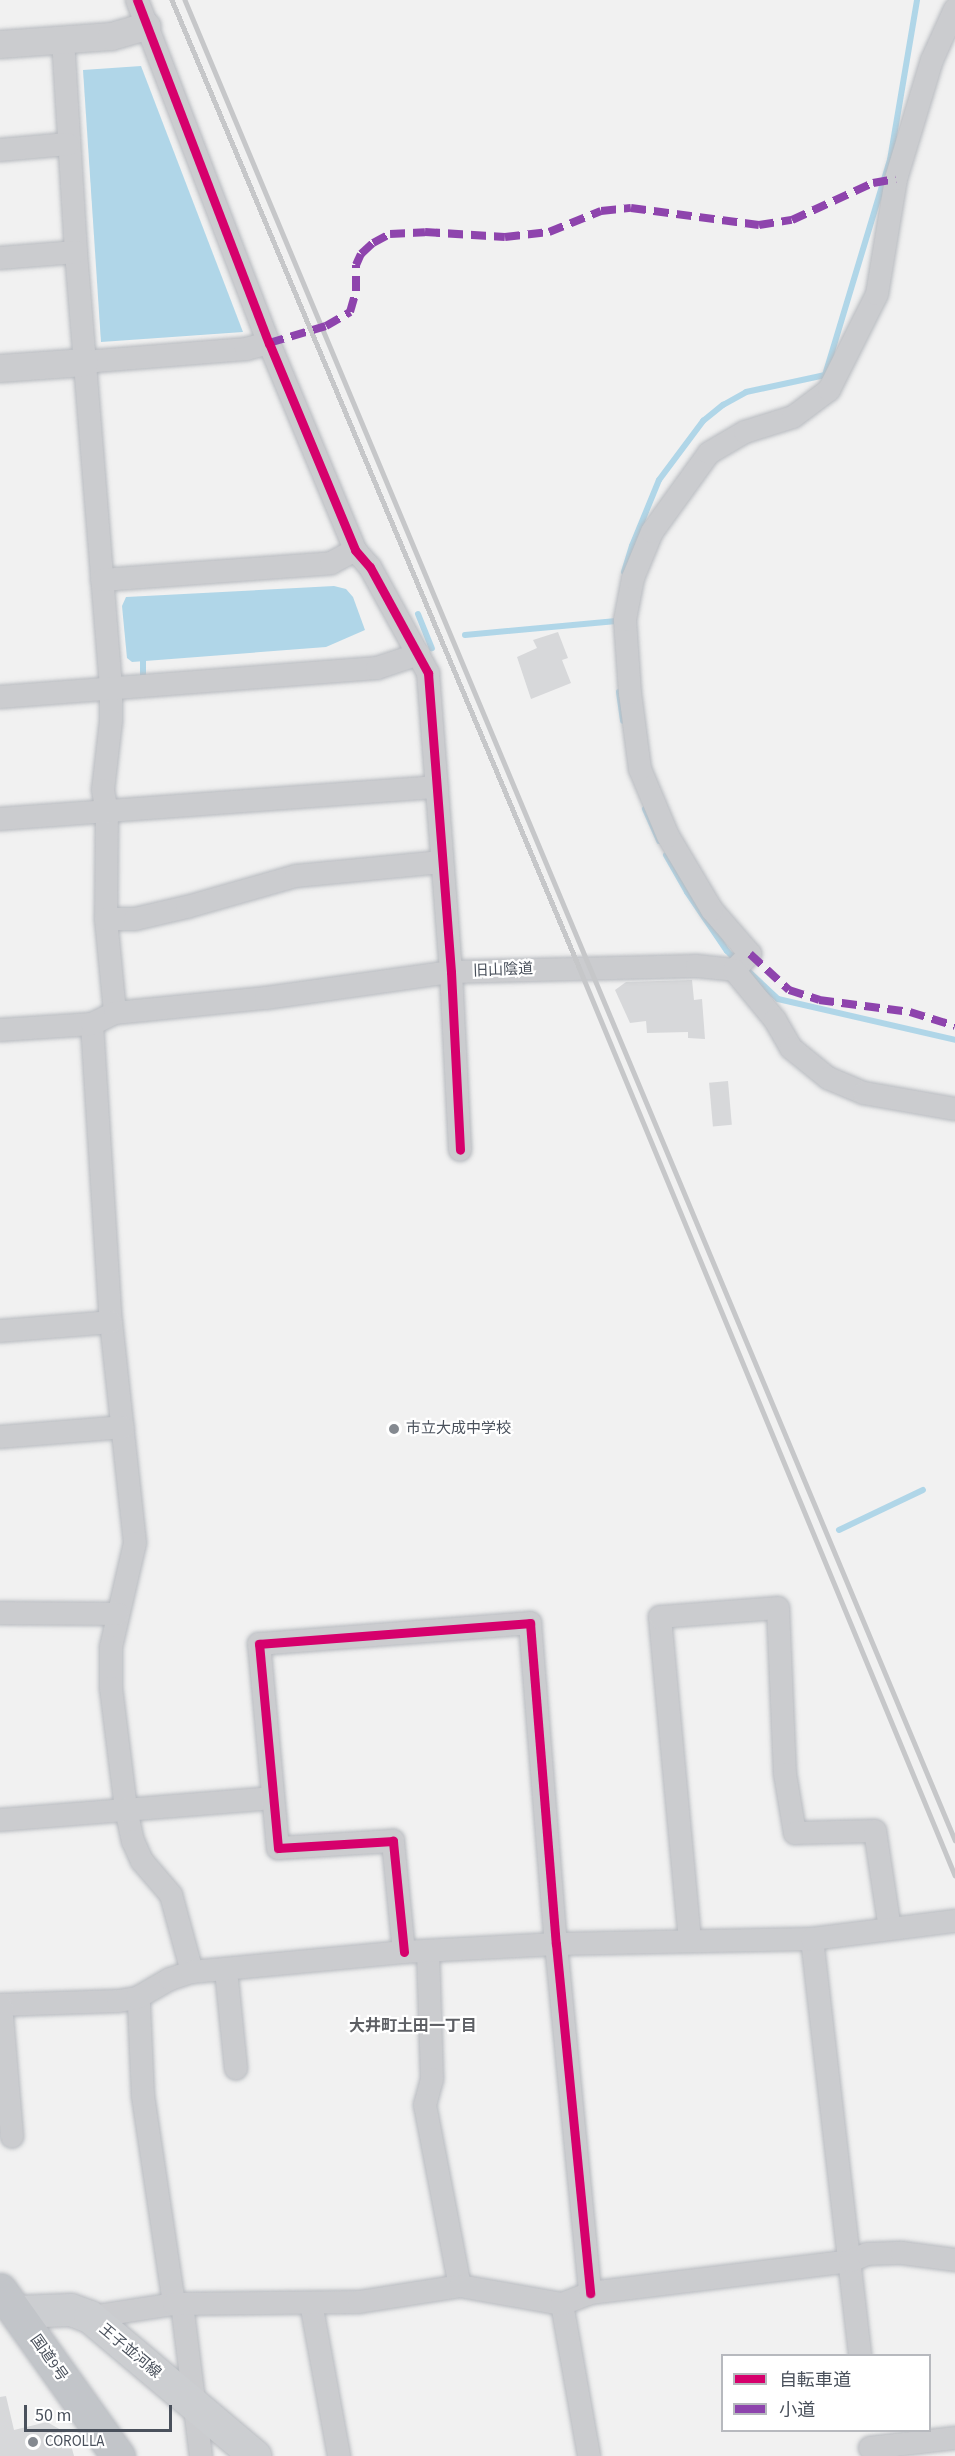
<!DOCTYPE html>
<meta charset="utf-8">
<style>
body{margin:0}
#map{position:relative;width:955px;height:2456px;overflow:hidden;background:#f1f1f1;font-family:"Source Sans 3","Noto Sans JP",sans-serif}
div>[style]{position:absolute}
.water>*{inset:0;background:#b0d6e8}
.stream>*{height:6px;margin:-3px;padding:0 3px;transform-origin:3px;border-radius:3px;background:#b0d6e8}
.building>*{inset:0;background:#d7d8da;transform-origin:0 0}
.roads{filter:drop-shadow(0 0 2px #b7babf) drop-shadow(0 0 2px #b7babf)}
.minor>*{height:22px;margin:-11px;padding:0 11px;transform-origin:11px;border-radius:11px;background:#cbcccf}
.tertiary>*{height:27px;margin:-13.5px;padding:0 13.5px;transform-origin:13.5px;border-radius:13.5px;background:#cbcccf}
.secondary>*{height:32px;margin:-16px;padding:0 16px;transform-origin:16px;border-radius:16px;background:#ccced1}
.trunk>*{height:33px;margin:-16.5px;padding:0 16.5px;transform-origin:16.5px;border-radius:16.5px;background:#c2c5c9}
.rail>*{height:4.5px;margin:-2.25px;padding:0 2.25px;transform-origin:2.25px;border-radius:2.25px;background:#c6c7c9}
.quiet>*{height:8px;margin-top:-4px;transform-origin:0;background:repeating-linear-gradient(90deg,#8e44ad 0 15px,transparent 0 23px)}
.cycleway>*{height:9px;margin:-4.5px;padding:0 4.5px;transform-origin:4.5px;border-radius:4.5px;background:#d6006c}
.dots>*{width:16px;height:16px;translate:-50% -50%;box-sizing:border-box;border:3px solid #fff;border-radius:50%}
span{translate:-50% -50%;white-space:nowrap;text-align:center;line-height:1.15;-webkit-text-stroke:4.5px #fff;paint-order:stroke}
.street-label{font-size:15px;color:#4a515c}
.poi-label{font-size:15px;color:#4a515c}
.left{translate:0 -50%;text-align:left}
.neighbourhood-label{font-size:16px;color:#5d5f64;font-weight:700}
.legend{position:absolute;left:721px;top:2354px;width:210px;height:78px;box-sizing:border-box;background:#fff;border:2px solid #b7b9be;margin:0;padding:8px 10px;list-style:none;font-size:18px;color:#4a515c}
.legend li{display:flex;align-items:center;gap:12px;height:30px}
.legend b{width:30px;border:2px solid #b7b9be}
.scale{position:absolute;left:24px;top:2405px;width:148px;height:27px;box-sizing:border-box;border:3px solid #4a515c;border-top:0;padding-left:8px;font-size:18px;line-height:21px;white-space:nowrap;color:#4a515c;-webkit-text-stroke:4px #fff;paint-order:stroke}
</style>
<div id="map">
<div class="water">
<i style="clip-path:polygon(141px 66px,243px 332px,101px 342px,83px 70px)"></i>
<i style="clip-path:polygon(334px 586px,346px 589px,353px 597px,365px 630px,326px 647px,132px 662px,127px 658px,122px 606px,126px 597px)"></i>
</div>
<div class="stream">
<i style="left:624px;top:572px;width:27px;rotate:-73deg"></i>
<i style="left:632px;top:546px;width:71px;rotate:-67.8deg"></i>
<i style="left:659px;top:480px;width:74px;rotate:-53.3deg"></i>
<i style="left:703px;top:421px;width:26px;rotate:-39deg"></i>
<i style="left:723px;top:405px;width:26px;rotate:-29deg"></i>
<i style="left:746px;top:392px;width:81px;rotate:-12.1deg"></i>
<i style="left:825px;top:375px;width:225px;rotate:-73.2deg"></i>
<i style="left:890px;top:160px;width:162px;rotate:-80.4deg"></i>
<i style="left:418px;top:614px;width:37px;rotate:68deg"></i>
<i style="left:465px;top:635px;width:152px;rotate:-5.3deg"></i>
<i style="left:143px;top:679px;width:23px;rotate:-90deg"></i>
<i style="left:619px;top:692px;width:29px;rotate:82deg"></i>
<i style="left:645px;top:809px;width:35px;rotate:66deg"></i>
<i style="left:666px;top:855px;width:43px;rotate:60.4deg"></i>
<i style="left:687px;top:892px;width:71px;rotate:55.9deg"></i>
<i style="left:727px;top:951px;width:14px;rotate:45deg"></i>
<i style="left:747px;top:970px;width:42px;rotate:43.1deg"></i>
<i style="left:778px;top:999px;width:182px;rotate:13deg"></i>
<i style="left:839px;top:1530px;width:93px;rotate:-25.5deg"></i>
</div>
<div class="building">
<i style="clip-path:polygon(558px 632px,568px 658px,562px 660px,571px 683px,531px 699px,517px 657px,537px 648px,533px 640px)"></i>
<i style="clip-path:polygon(692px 980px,694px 1000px,702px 999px,705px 1039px,688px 1038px,688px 1032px,647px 1033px,646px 1021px,630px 1023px,615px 990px,626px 982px)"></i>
<i style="left:728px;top:1081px;width:44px;height:19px;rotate:85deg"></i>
<i style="clip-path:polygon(6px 2396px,14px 2430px,47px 2422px,68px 2434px,74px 2456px,0 2456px,0 2397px)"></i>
</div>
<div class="roads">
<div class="minor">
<i style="left:137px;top:0;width:368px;rotate:69deg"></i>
<i style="left:269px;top:343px;width:224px;rotate:67.4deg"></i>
<i style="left:355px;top:550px;width:23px;rotate:49deg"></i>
<i style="left:370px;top:567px;width:121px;rotate:61.3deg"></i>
<i style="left:428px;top:673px;width:300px;rotate:85.6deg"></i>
<i style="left:451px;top:972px;width:178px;rotate:87.1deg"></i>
<i style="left:63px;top:39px;width:213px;rotate:86.5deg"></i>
<i style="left:76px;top:252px;width:438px;rotate:85.4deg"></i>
<i style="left:111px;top:689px;width:32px;rotate:90deg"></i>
<i style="left:111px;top:721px;width:69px;rotate:96.6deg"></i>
<i style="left:103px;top:790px;width:22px;rotate:80deg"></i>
<i style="left:107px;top:812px;width:107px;rotate:90.5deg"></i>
<i style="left:106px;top:919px;width:94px;rotate:84.5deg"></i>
<i style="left:0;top:150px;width:68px;rotate:-5deg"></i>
<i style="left:0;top:258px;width:76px;rotate:-4.5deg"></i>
<i style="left:84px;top:362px;width:163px;rotate:-4.6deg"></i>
<i style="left:246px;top:349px;width:24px;rotate:-15deg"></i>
<i style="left:102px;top:580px;width:230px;rotate:-4.2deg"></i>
<i style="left:331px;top:563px;width:27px;rotate:-28deg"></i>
<i style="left:0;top:697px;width:378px;rotate:-4.4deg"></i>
<i style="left:377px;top:668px;width:44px;rotate:-18.4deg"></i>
<i style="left:0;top:819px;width:438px;rotate:-4.2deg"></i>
<i style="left:106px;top:919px;width:29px"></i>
<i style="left:135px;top:919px;width:53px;rotate:-13deg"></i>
<i style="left:187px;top:907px;width:113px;rotate:-15.9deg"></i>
<i style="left:296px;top:876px;width:146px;rotate:-5.5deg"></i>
<i style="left:734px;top:970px;width:23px;rotate:-45deg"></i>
<i style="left:750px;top:954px;width:58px;rotate:-130.8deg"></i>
<i style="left:712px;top:910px;width:86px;rotate:-120.7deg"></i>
<i style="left:668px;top:836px;width:73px;rotate:-112.7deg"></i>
<i style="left:640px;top:769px;width:77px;rotate:-97.5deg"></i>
<i style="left:630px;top:693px;width:73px;rotate:-93.9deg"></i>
<i style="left:625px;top:620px;width:43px;rotate:-79.2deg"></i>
<i style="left:633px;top:578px;width:50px;rotate:-67.6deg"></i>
<i style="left:652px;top:532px;width:97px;rotate:-54.2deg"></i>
<i style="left:709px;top:453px;width:42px;rotate:-30.3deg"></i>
<i style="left:745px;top:432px;width:50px;rotate:-17.4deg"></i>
<i style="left:793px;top:417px;width:45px;rotate:-36.9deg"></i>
<i style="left:829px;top:390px;width:107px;rotate:-63.4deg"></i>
<i style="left:877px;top:294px;width:117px;rotate:-80.6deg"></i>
<i style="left:896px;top:179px;width:124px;rotate:-73.2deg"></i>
<i style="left:932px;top:60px;width:56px;rotate:-65.7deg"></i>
<i style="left:92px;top:1024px;width:299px;rotate:86.4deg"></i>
<i style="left:111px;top:1322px;width:222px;rotate:83.8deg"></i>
<i style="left:135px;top:1543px;width:107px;rotate:103deg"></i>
<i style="left:111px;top:1647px;width:41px;rotate:90deg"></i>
<i style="left:111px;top:1688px;width:122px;rotate:82.9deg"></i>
<i style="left:126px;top:1809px;width:33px;rotate:78deg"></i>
<i style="left:133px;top:1841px;width:22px;rotate:66deg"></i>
<i style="left:142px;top:1861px;width:45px;rotate:49.5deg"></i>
<i style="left:171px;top:1895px;width:80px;rotate:74.7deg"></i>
<i style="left:0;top:1030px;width:92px;rotate:-3.7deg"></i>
<i style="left:92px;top:1024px;width:25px;rotate:-26deg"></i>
<i style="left:115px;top:1013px;width:152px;rotate:-5.7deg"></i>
<i style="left:266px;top:998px;width:187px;rotate:-8deg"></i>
<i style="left:451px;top:972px;width:246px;rotate:-1.4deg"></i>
<i style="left:697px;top:966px;width:37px;rotate:6deg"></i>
<i style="left:734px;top:970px;width:65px;rotate:50.6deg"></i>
<i style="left:775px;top:1020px;width:32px;rotate:60deg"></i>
<i style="left:791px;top:1048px;width:48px;rotate:39deg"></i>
<i style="left:828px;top:1078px;width:39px;rotate:23deg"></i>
<i style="left:864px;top:1093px;width:92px;rotate:10deg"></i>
<i style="left:0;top:1331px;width:111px;rotate:-4.6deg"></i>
<i style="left:0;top:1437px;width:123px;rotate:-4.6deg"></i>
<i style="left:0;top:1613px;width:117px;rotate:0.5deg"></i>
<i style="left:0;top:1820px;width:273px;rotate:-4.6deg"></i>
<i style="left:812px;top:1939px;width:420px;rotate:83.4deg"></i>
<i style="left:690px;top:1941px;width:325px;rotate:-95.3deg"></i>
<i style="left:660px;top:1617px;width:118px;rotate:-4.4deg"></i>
<i style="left:778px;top:1608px;width:166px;rotate:87.6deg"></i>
<i style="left:785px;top:1774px;width:60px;rotate:80.4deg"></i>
<i style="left:795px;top:1833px;width:80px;rotate:-1.4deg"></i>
<i style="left:875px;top:1831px;width:99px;rotate:81.3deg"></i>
<i style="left:428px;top:1951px;width:128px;rotate:88.2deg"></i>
<i style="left:432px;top:2079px;width:27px;rotate:105deg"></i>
<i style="left:425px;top:2105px;width:184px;rotate:79.1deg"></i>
<i style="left:404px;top:1952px;width:112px;rotate:-95.7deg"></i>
<i style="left:393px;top:1841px;width:115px;rotate:176.5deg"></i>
<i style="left:278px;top:1848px;width:205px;rotate:-95.3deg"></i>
<i style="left:259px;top:1644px;width:272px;rotate:-4.4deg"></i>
<i style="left:530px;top:1623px;width:322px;rotate:85.4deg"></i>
<i style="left:556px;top:1944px;width:351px;rotate:84.4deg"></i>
<i style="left:226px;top:1970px;width:99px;rotate:84.2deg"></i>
<i style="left:137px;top:1998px;width:7px;rotate:74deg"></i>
<i style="left:139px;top:2005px;width:91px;rotate:87.5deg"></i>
<i style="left:143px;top:2096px;width:210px;rotate:81.5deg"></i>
<i style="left:0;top:2005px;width:118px;rotate:-1.9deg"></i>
<i style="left:118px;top:2001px;width:19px;rotate:-9deg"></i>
<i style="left:137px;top:1998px;width:38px;rotate:-30deg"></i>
<i style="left:170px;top:1979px;width:23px;rotate:-18deg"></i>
<i style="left:192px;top:1972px;width:213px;rotate:-5.4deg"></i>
<i style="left:404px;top:1952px;width:152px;rotate:-3deg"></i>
<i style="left:556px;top:1944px;width:256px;rotate:-1.1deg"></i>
<i style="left:812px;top:1939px;width:144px;rotate:-7.2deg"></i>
<i style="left:1px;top:2005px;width:132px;rotate:85.2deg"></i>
<i style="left:311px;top:2303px;width:156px;rotate:79.6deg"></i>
<i style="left:182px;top:2304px;width:153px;rotate:82.9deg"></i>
<i style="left:562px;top:2304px;width:154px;rotate:79.9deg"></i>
<i style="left:90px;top:2317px;width:85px;rotate:-8.8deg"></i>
<i style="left:174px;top:2304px;width:185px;rotate:-0.6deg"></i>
<i style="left:359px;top:2302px;width:102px;rotate:-9deg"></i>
<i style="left:460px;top:2286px;width:104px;rotate:10deg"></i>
<i style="left:562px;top:2304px;width:30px;rotate:-21deg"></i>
<i style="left:590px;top:2293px;width:262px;rotate:-7deg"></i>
<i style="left:850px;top:2261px;width:18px;rotate:-22deg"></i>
<i style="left:867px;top:2254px;width:35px;rotate:-2deg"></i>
<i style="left:902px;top:2253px;width:53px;rotate:7.5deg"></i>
<i style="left:870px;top:2448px;width:86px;rotate:-6.7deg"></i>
</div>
<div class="tertiary">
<i style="left:0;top:44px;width:111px;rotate:-4.1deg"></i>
<i style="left:111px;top:36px;width:37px;rotate:-16deg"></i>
<i style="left:0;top:368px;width:84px;rotate:-4.1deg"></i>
</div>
<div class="secondary">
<i style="left:16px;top:2312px;width:55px;rotate:-2.1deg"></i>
<i style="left:71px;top:2310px;width:20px;rotate:20deg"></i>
<i style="left:90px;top:2317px;width:216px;rotate:40.1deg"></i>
</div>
<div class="trunk">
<i style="left:0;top:2290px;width:204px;rotate:54.6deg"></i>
</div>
</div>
<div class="rail">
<i style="left:172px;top:0;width:1049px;rotate:67.17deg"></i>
<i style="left:579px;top:967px;width:983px;rotate:67.51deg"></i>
<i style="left:185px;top:0;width:1995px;rotate:67.29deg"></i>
</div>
<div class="quiet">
<i style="left:269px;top:343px;width:59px;rotate:-16.6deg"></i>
<i style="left:326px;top:326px;width:28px;rotate:-30deg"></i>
<i style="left:350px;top:312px;width:22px;rotate:-74deg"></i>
<i style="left:356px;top:291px;width:26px;rotate:-90deg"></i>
<i style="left:356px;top:265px;width:12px;rotate:-66deg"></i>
<i style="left:361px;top:254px;width:16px;rotate:-43deg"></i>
<i style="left:373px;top:243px;width:19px;rotate:-28deg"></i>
<i style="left:390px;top:234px;width:35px;rotate:-3deg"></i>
<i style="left:425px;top:232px;width:80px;rotate:3.6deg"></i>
<i style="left:505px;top:237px;width:44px;rotate:-6.5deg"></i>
<i style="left:549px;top:232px;width:56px;rotate:-22deg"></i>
<i style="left:601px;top:211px;width:30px;rotate:-6deg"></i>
<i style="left:631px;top:208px;width:129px;rotate:7.6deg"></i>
<i style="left:759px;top:225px;width:33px;rotate:-9deg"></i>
<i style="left:792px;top:220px;width:89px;rotate:-24.6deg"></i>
<i style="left:873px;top:183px;width:23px;rotate:-10deg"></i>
<i style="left:750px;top:954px;width:53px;rotate:42.7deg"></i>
<i style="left:789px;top:990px;width:32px;rotate:18deg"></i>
<i style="left:819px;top:1000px;width:92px;rotate:7.5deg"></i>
<i style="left:910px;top:1012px;width:47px;rotate:17.3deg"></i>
</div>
<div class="cycleway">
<i style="left:137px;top:0;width:368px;rotate:69deg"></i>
<i style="left:269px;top:343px;width:224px;rotate:67.4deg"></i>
<i style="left:355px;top:550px;width:23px;rotate:49deg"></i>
<i style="left:370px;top:567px;width:121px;rotate:61.3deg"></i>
<i style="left:428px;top:673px;width:300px;rotate:85.6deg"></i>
<i style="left:451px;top:972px;width:178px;rotate:87.1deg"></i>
<i style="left:404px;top:1952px;width:112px;rotate:-95.7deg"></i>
<i style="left:393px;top:1841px;width:115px;rotate:176.5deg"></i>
<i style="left:278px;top:1848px;width:205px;rotate:-95.3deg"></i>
<i style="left:259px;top:1644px;width:272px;rotate:-4.4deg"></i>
<i style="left:530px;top:1623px;width:322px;rotate:85.4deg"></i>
<i style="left:556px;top:1944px;width:351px;rotate:84.4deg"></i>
</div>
<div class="dots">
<i style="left:394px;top:1429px;background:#848990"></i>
<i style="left:33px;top:2442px;background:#848990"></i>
</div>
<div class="street-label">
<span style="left:503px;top:970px;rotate:-2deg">旧山陰道</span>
<span style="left:130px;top:2351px;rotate:40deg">王子並河線</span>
<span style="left:49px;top:2358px;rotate:55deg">国道9号</span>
</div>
<div class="poi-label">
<span class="left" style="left:406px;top:1429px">市立大成中学校</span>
<span class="left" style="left:45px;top:2442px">COROLLA</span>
</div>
<div class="neighbourhood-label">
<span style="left:413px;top:2026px">大井町土田一丁目</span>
</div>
<ul class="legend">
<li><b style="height:8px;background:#d6006c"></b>自転車道</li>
<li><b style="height:8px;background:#8e44ad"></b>小道</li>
</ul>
<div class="scale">50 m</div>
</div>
